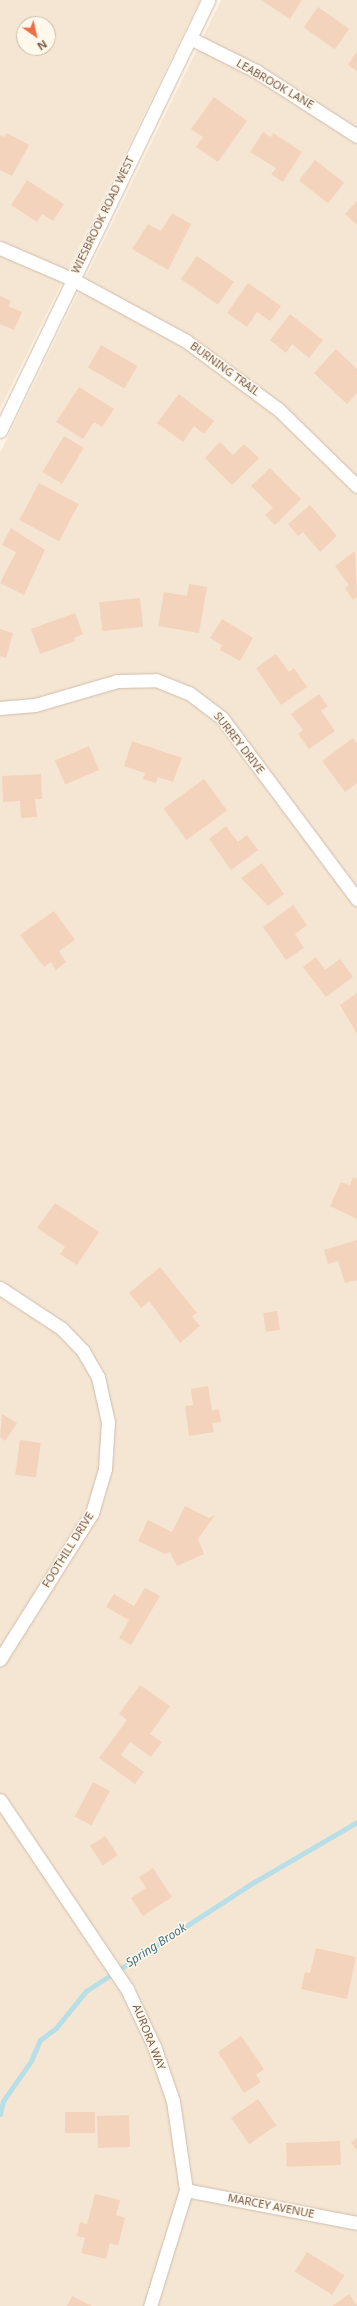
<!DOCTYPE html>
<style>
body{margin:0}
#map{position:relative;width:357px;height:2306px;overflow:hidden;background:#fdf4e5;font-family:"Noto Sans",sans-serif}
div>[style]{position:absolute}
.residential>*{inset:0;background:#f5e6d3}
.stream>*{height:5px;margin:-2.5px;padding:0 2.5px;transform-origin:2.5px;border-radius:2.5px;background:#b8dfe7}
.building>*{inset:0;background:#f3d3bb;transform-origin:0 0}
.roads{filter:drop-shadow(0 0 1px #cfbcab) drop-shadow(0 0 1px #cfbcab)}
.street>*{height:13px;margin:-6.5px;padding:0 6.5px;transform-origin:6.5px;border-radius:6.5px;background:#fff}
span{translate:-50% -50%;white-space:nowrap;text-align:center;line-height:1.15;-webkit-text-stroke:3px #fff8eb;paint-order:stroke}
.street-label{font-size:11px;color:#775b49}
.water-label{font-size:12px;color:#3f7683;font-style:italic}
.north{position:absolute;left:16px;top:16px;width:40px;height:40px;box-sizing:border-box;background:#fff8eb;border:1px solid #c9b9aa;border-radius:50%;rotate:146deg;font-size:11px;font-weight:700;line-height:16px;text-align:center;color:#775b49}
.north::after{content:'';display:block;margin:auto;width:14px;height:18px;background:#eb7046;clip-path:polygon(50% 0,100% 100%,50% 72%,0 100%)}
</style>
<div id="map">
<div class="residential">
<i style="clip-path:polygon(evenodd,0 0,200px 0,0 409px,0 0,24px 24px,48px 24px,48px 48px,24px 48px,24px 24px)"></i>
<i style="clip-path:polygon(221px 0,357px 0,357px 2306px,0 2306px,0 453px)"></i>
</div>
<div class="stream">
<i style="left:0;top:2114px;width:13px;rotate:-77deg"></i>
<i style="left:3px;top:2101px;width:49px;rotate:-55deg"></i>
<i style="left:31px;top:2061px;width:23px;rotate:-67deg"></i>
<i style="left:40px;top:2040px;width:20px;rotate:-37deg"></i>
<i style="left:56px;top:2028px;width:48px;rotate:-51deg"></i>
<i style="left:86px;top:1991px;width:200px;rotate:-33deg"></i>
<i style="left:254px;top:1882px;width:119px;rotate:-30.2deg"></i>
</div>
<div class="building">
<i style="clip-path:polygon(261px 0,302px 0,290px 19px)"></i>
<i style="left:318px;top:7px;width:38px;height:25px;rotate:35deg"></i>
<i style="clip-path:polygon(357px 51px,357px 71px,348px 65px)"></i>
<i style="clip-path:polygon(214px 97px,247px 121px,218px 162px,196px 147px,203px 137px,191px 129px)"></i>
<i style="clip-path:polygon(263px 132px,271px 137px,273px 133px,302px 152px,283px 182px,271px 174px,276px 168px,250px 152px)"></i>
<i style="clip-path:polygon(7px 133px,29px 145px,12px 176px,0 170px,0 135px,4px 137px)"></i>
<i style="left:315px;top:160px;width:37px;height:26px;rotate:38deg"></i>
<i style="clip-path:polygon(27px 180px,64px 204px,53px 221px,42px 214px,37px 222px,11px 205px)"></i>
<i style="clip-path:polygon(357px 201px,357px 225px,345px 214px)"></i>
<i style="clip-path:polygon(172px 213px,191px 224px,168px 270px,132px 249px,148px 224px,161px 231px)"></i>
<i style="left:197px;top:256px;width:45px;height:28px;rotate:35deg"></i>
<i style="clip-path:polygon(248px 283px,281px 306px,270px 321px,257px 312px,247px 327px,227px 313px)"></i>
<i style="clip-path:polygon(0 296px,11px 301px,8px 306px,22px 312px,14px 330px,0 324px)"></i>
<i style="clip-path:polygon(290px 314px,323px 340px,309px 358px,292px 344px,286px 353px,270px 340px)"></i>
<i style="left:101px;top:345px;width:42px;height:26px;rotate:30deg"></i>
<i style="clip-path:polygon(336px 349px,357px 369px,357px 393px,347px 404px,314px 373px)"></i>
<i style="clip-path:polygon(79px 387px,114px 409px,102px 427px,94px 422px,83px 439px,56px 422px)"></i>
<i style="clip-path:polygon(179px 394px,214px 421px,204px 434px,194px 426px,183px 442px,157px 423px)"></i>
<i style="left:64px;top:436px;width:23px;height:42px;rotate:31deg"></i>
<i style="clip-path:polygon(220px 442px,233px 455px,244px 444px,259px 458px,232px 485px,205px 458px)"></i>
<i style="clip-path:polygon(270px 468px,301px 499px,275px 525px,265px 515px,273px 508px,251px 486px)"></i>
<i style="left:39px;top:483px;width:45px;height:42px;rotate:28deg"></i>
<i style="clip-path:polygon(310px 505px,337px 536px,320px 552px,303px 532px,298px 536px,288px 524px)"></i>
<i style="clip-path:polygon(11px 528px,45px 550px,24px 595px,0 583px,16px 552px,2px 545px)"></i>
<i style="clip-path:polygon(355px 551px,357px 597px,353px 600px,345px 588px,349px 585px,335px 566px)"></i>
<i style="clip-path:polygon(189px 584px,207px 587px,199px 633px,158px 626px,164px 592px,187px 596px)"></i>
<i style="left:140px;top:598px;width:29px;height:41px;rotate:84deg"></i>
<i style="clip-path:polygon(75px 613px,83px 634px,74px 638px,75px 641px,40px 654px,31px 629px)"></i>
<i style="clip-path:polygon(222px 619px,253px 638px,240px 661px,220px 650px,222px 645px,210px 638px)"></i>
<i style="clip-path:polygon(0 629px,13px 633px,6px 658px,0 656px)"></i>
<i style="clip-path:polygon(276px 654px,289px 672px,294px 668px,307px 687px,281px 705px,256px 668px)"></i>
<i style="clip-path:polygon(319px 694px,328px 706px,321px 711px,335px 731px,309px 749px,298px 734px,303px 730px,291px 714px)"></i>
<i style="clip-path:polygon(353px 738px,357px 743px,357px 783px,345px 792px,322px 761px)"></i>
<i style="clip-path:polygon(132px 741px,182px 758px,173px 782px,158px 777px,156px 783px,143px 779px,145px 773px,124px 766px)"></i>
<i style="left:89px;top:746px;width:26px;height:37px;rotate:67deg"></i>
<i style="clip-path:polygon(41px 774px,42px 799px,35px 799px,37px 817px,21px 818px,20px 801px,3px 802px,2px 776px)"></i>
<i style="left:204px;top:779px;width:39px;height:50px;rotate:54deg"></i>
<i style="clip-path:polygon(226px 826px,238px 842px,247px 835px,258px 850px,231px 870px,209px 839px)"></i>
<i style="clip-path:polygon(262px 863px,284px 894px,268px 906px,241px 878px)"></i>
<i style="clip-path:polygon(293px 905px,307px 925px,295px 934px,304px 948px,286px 960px,263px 927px)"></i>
<i style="clip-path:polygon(54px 911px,75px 940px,59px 951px,66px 962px,56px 970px,51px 962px,44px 967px,20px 935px)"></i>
<i style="clip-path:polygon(316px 957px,325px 970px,340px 959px,353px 977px,326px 997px,303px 967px)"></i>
<i style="clip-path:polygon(357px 993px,357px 1034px,340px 1005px)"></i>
<i style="clip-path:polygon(353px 1177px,357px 1179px,357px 1219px,330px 1206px,341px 1182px,350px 1185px)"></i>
<i style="clip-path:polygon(55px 1203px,99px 1232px,77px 1265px,60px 1254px,65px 1247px,37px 1228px)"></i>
<i style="clip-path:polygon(357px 1240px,357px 1280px,345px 1283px,338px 1261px,328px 1264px,324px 1250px)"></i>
<i style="clip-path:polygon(160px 1267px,197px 1313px,192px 1316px,200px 1326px,180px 1343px,149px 1301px,141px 1308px,129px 1293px)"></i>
<i style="left:277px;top:1311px;width:19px;height:14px;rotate:81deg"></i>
<i style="clip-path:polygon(208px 1386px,212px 1411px,219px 1409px,221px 1422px,212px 1423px,214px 1432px,189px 1436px,185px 1406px,193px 1405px,191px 1389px)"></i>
<i style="clip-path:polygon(2px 1414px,17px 1423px,5px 1441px,0 1437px)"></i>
<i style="left:20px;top:1440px;width:21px;height:35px;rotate:8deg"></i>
<i style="clip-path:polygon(185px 1506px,209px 1518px,215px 1515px,198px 1539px,204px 1554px,177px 1566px,170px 1552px,165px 1554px,138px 1541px,148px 1520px,172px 1532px)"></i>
<i style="clip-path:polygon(145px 1588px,160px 1596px,131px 1645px,119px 1638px,129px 1620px,106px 1607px,114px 1594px,134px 1606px)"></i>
<i style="clip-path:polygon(140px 1685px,170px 1706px,150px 1734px,162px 1742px,151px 1757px,130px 1742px,121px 1755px,144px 1772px,135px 1784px,99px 1758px,127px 1720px,119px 1714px)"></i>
<i style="left:93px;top:1782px;width:19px;height:39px;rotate:28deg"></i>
<i style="left:105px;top:1836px;width:23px;height:18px;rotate:56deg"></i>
<i style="clip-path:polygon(153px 1868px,172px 1897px,143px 1916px,131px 1898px,146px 1888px,139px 1877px)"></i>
<i style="clip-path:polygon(316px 1948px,356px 1957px,347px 1999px,301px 1989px,305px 1972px,310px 1973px)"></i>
<i style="clip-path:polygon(241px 2036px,264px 2069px,256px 2075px,261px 2082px,244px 2093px,218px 2052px)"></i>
<i style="left:258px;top:2099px;width:32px;height:33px;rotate:55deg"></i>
<i style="left:95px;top:2112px;width:21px;height:30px;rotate:90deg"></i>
<i style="left:129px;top:2115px;width:32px;height:32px;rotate:88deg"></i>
<i style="clip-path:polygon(357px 2138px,357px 2151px,351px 2142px)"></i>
<i style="left:340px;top:2141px;width:24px;height:54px;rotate:88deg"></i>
<i style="clip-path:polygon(95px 2194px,120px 2200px,116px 2215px,125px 2218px,118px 2246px,110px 2243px,106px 2259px,81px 2253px,85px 2238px,77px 2236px,80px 2222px,87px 2224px)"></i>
<i style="left:307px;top:2252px;width:44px;height:23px;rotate:32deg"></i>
<i style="clip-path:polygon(349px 2294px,357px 2306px,332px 2306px)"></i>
<i style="clip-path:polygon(72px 2296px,92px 2306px,67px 2306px)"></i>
</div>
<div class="roads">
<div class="street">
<i style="left:190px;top:38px;width:74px;rotate:26.6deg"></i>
<i style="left:256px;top:71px;width:120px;rotate:32.8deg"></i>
<i style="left:0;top:248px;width:78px;rotate:23.3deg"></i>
<i style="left:72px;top:279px;width:130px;rotate:28.5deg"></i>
<i style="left:186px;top:341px;width:114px;rotate:36.5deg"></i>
<i style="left:278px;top:409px;width:110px;rotate:44.3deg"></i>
<i style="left:0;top:431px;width:479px;rotate:-64.2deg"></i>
<i style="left:0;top:708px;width:35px;rotate:-5deg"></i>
<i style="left:35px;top:705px;width:85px;rotate:-16.3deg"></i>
<i style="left:117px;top:681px;width:39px;rotate:-1deg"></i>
<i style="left:156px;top:680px;width:35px;rotate:22deg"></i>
<i style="left:189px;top:693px;width:41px;rotate:37.1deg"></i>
<i style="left:222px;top:718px;width:226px;rotate:53.3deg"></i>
<i style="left:0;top:1288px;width:73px;rotate:33.3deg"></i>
<i style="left:61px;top:1328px;width:32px;rotate:46deg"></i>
<i style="left:83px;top:1351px;width:30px;rotate:60deg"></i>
<i style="left:98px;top:1377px;width:46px;rotate:77.5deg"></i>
<i style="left:108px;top:1422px;width:47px;rotate:93.7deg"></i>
<i style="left:105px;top:1469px;width:46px;rotate:106.5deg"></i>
<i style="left:92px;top:1513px;width:173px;rotate:122.2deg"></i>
<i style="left:0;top:1800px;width:228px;rotate:56.1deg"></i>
<i style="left:127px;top:1989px;width:63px;rotate:64.7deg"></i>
<i style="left:154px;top:2046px;width:58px;rotate:70.9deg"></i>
<i style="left:173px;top:2101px;width:90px;rotate:81.7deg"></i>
<i style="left:186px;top:2190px;width:121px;rotate:107.2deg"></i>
<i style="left:186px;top:2190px;width:174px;rotate:10.9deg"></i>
</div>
</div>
<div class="street-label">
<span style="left:275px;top:84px;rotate:30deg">LEABROOK LANE</span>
<span style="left:103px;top:215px;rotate:-64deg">WIESBROOK ROAD WEST</span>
<span style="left:225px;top:369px;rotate:36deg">BURNING TRAIL</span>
<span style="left:239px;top:743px;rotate:52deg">SURREY DRIVE</span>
<span style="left:68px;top:1550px;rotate:-58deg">FOOTHILL DRIVE</span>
<span style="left:149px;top:2037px;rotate:68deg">AURORA WAY</span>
<span style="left:271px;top:2206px;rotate:11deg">MARCEY AVENUE</span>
</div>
<div class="water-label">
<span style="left:156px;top:1945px;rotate:-33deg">Spring Brook</span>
</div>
<div class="north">N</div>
</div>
